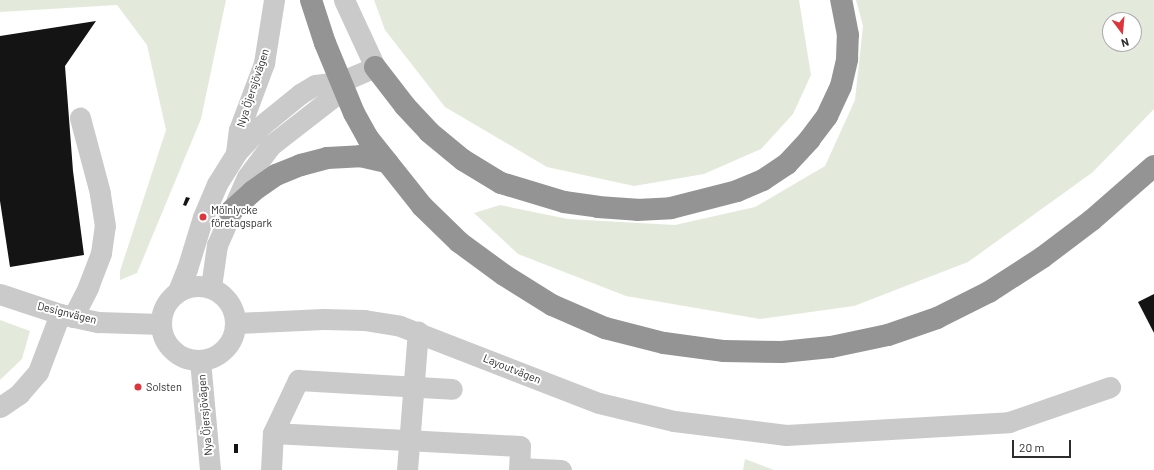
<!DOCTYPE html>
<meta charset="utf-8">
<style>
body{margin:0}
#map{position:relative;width:1154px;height:470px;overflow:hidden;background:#fff;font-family:Barlow,sans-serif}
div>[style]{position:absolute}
.green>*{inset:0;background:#e3eadb}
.building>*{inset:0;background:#141414;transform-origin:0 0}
.minor>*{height:21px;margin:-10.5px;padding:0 10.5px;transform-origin:10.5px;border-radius:10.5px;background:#cacaca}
.minor>.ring{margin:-10.5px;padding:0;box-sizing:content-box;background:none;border:21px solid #cacaca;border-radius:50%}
.highway>*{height:22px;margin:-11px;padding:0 11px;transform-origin:11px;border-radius:11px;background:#949494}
.dots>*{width:11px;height:11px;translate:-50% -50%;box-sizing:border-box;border:2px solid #fff;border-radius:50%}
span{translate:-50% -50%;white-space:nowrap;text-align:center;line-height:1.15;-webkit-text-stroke:4px #fff;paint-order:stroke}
.street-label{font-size:11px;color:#2d2d2d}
.poi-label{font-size:11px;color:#2d2d2d}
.left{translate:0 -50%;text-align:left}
.north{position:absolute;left:1102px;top:12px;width:40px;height:40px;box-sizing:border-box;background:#fff;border:1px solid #ababab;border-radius:50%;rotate:164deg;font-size:11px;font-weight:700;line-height:16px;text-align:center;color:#2d2d2d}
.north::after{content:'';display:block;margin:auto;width:14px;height:18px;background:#de353d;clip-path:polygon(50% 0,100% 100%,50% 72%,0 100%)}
.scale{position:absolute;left:1012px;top:440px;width:59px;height:18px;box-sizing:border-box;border:2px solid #2d2d2d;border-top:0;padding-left:5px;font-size:12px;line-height:14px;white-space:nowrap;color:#2d2d2d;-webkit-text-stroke:3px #fff;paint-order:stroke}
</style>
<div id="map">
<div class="green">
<i style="clip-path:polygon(0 0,226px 0,201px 119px,137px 273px,120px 280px,120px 271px,166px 130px,147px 45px,117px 5px,0 12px)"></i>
<i style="clip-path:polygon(374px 0,799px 0,811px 75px,793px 114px,761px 149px,704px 174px,634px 186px,547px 167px,445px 107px,385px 30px)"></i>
<i style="clip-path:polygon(evenodd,856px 0,1154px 0,1154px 109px,1093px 172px,968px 262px,854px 306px,760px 319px,626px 296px,518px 254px,474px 213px,500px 205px,568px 219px,675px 225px,755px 207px,825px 166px,855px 100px,863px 26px,856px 0,1110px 20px,1134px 20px,1134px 44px,1110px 44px,1110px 20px)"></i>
<i style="clip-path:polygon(0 320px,30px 331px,22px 359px,0 380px)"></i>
<i style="clip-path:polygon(745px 459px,774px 470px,743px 470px)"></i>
</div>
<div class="building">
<i style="clip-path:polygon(96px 21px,65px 66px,73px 171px,84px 255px,10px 267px,0 201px,0 36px)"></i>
<i style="clip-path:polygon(186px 197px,190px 198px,186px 206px,183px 205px)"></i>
<i style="clip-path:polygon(1154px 294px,1154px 333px,1138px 302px)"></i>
<i style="left:234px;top:444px;width:4px;height:9px"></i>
</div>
<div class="minor">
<i style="left:236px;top:153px;width:23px;rotate:-83deg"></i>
<i style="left:239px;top:130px;width:72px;rotate:-69.5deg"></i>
<i style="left:264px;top:63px;width:64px;rotate:-81deg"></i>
<i class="ring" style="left:161px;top:286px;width:53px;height:53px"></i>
<i style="left:211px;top:287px;width:42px;rotate:-81.9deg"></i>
<i style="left:217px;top:245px;width:74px;rotate:-66.2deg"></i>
<i style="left:247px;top:177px;width:39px;rotate:-53deg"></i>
<i style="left:270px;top:146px;width:80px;rotate:-37.9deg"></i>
<i style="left:333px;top:97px;width:17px;rotate:-65deg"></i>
<i style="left:178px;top:291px;width:24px;rotate:-68deg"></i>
<i style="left:187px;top:269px;width:54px;rotate:-72.9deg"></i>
<i style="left:203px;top:217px;width:36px;rotate:-67deg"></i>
<i style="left:217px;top:184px;width:36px;rotate:-58deg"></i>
<i style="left:236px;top:153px;width:38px;rotate:-47deg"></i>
<i style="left:262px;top:125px;width:49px;rotate:-39.2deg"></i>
<i style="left:300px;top:94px;width:17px;rotate:-31deg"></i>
<i style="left:315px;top:85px;width:25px;rotate:-7deg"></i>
<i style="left:340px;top:82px;width:38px;rotate:-23deg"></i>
<i style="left:375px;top:67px;width:74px;rotate:-114.8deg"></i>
<i style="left:0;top:294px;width:63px;rotate:18.4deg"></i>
<i style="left:60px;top:314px;width:39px;rotate:12deg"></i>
<i style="left:98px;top:322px;width:63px;rotate:1.8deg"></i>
<i style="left:73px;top:317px;width:34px;rotate:-63deg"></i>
<i style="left:88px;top:287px;width:36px;rotate:-69deg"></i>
<i style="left:101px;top:253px;width:27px;rotate:-82deg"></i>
<i style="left:105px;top:226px;width:33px;rotate:-99deg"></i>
<i style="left:100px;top:193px;width:78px;rotate:-104.9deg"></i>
<i style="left:236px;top:323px;width:87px;rotate:-2.6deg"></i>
<i style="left:323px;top:319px;width:41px;rotate:1.4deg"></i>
<i style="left:364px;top:320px;width:36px;rotate:9deg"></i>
<i style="left:400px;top:326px;width:213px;rotate:21.2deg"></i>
<i style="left:599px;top:403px;width:77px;rotate:13.5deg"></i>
<i style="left:674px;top:421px;width:113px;rotate:7.1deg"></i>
<i style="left:786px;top:435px;width:223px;rotate:-3.3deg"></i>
<i style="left:1009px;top:422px;width:107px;rotate:-19.1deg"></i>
<i style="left:200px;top:360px;width:110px;rotate:84.8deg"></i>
<i style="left:0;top:407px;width:23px;rotate:-34deg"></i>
<i style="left:19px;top:394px;width:29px;rotate:-49deg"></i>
<i style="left:38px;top:372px;width:62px;rotate:-69.2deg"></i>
<i style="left:273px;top:433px;width:247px;rotate:3deg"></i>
<i style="left:520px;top:446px;width:24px;rotate:92deg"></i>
<i style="left:519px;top:468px;width:42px;rotate:2.7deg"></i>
<i style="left:271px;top:470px;width:37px;rotate:-87deg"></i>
<i style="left:273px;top:433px;width:59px;rotate:-64.7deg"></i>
<i style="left:298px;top:380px;width:154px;rotate:3.3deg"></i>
<i style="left:407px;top:470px;width:139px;rotate:-85.5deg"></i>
</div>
<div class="highway">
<i style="left:311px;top:0;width:45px;rotate:72deg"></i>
<i style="left:325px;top:43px;width:76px;rotate:67.5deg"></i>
<i style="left:354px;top:113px;width:29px;rotate:61deg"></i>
<i style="left:368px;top:138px;width:87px;rotate:51.5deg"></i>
<i style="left:422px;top:206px;width:52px;rotate:44.2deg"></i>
<i style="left:459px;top:242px;width:56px;rotate:36.3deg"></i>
<i style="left:504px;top:275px;width:57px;rotate:32deg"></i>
<i style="left:552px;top:305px;width:58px;rotate:23.5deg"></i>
<i style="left:605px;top:328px;width:61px;rotate:14.3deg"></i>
<i style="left:664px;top:343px;width:61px;rotate:7.6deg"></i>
<i style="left:724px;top:351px;width:58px;rotate:1deg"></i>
<i style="left:782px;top:352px;width:49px;rotate:-5.8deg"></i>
<i style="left:831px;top:347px;width:58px;rotate:-11.9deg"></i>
<i style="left:888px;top:335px;width:52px;rotate:-19.1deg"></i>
<i style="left:937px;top:318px;width:58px;rotate:-26.6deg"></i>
<i style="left:989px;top:292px;width:64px;rotate:-32.9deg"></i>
<i style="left:1043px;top:257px;width:61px;rotate:-37.1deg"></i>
<i style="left:1092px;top:220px;width:82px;rotate:-41.1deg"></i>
<i style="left:375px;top:67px;width:49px;rotate:52.4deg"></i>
<i style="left:405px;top:106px;width:35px;rotate:47deg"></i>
<i style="left:429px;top:132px;width:44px;rotate:39.5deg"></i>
<i style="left:463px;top:160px;width:44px;rotate:31.2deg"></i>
<i style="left:501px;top:183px;width:66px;rotate:16.8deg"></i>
<i style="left:564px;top:202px;width:34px;rotate:8deg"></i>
<i style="left:598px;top:207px;width:39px;rotate:4deg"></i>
<i style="left:637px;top:210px;width:34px;rotate:-3deg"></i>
<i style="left:671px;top:208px;width:68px;rotate:-14.4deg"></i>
<i style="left:737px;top:191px;width:28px;rotate:-23deg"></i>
<i style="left:763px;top:180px;width:29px;rotate:-34deg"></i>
<i style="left:787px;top:164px;width:33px;rotate:-47deg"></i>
<i style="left:809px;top:140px;width:30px;rotate:-53deg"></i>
<i style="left:827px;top:116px;width:33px;rotate:-65deg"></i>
<i style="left:841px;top:86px;width:28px;rotate:-77deg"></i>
<i style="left:847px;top:59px;width:24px;rotate:-88deg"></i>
<i style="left:848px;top:35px;width:36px;rotate:-101deg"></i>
<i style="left:230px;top:212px;width:31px;rotate:-42deg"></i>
<i style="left:253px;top:191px;width:28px;rotate:-35deg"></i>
<i style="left:276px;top:175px;width:27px;rotate:-22deg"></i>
<i style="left:301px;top:165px;width:27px;rotate:-15deg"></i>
<i style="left:327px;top:158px;width:33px;rotate:-3deg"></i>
<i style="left:360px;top:156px;width:28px;rotate:13deg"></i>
</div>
<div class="dots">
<i style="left:203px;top:217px;background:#de353d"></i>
<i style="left:138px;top:387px;background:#de353d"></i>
</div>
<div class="street-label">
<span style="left:253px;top:88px;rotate:-72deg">Nya Öjersjövägen</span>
<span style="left:67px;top:313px;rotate:14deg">Designvägen</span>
<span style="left:512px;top:369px;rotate:22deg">Layoutvägen</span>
<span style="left:205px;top:415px;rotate:-95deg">Nya Öjersjövägen</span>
</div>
<div class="poi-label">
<span class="left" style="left:211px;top:217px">Mölnlycke<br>företagspark</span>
<span class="left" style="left:146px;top:387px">Solsten</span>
</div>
<div class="north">N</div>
<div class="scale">20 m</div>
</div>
